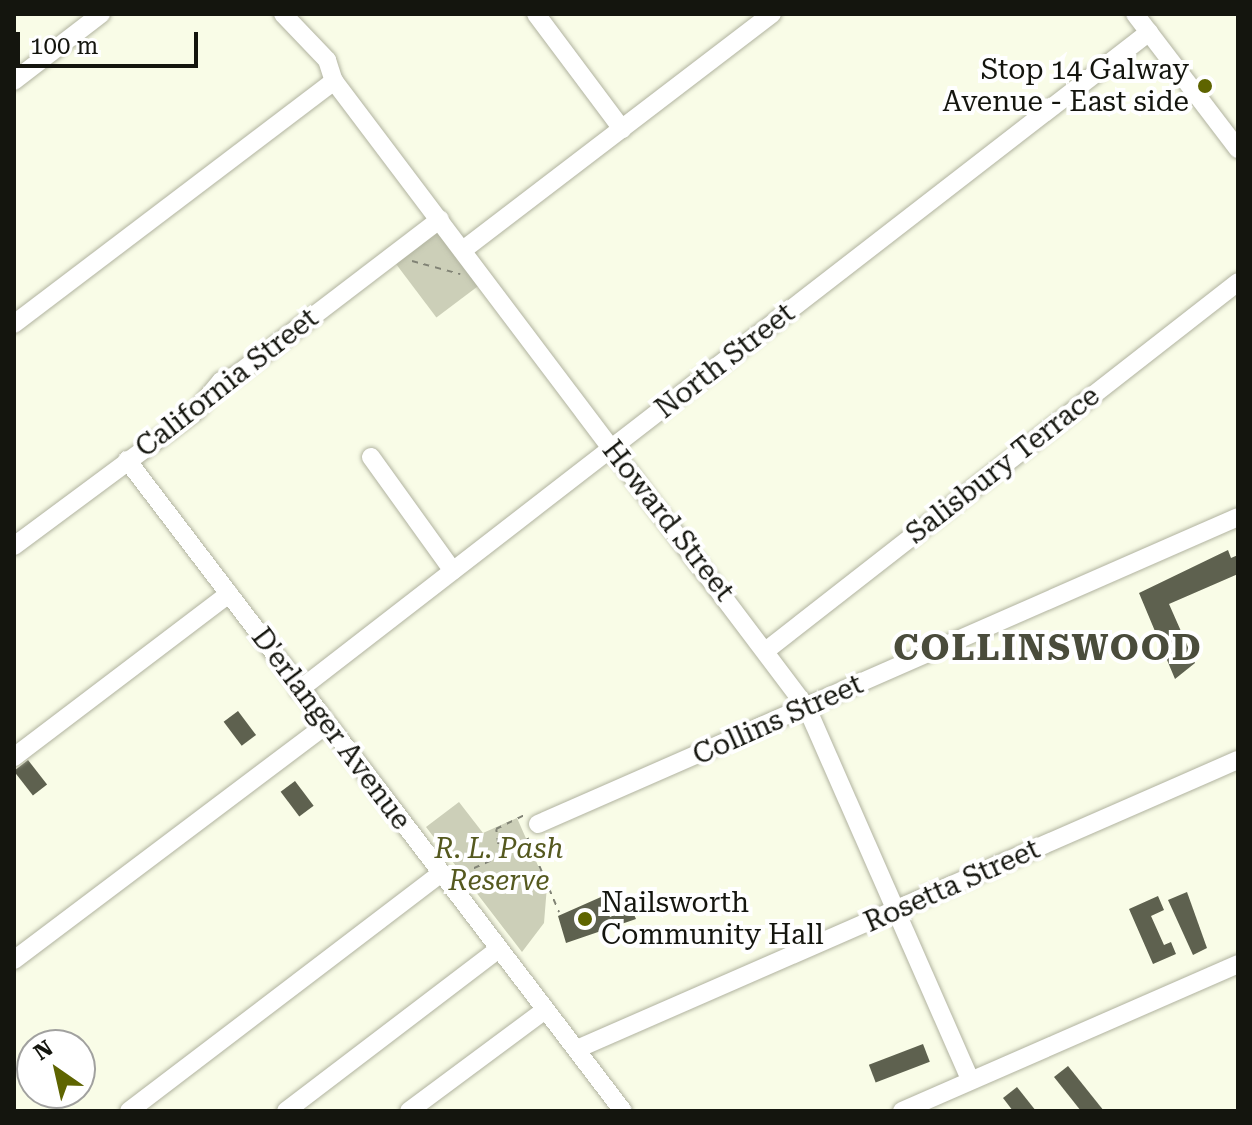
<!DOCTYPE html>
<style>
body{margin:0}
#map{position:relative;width:1252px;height:1125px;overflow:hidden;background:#f9fce7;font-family:"Roboto Serif",serif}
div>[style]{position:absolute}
.green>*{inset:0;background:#cccfb8;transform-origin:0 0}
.building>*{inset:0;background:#5e614f;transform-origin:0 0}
.path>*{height:2px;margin-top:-1px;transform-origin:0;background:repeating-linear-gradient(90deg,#818375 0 6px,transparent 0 12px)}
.roads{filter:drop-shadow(0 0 2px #b1b3a0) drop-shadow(0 0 2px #b1b3a0)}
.minor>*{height:18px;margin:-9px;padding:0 9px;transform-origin:9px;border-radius:9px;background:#fff}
.dots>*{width:22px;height:22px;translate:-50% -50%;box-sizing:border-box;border:4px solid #fff;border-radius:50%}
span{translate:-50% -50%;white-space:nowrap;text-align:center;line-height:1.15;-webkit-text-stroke:8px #fff;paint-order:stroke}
.poi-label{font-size:28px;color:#14150e}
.right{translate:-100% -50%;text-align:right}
.left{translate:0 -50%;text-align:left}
.street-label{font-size:28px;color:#14150e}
.park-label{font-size:28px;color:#55591f;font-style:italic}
.district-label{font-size:36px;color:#4a4c3b;font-weight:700;letter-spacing:2px}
.frame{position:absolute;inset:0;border:16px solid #14150e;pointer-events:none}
.north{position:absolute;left:16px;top:1029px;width:80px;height:80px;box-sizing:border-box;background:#fff;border:2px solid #a1a19f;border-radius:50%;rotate:326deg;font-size:22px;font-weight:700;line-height:32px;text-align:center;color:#14150e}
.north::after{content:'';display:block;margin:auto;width:28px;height:36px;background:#5e6400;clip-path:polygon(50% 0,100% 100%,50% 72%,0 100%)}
.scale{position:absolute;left:16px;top:32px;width:182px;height:36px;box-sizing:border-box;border:4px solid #14150e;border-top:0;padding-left:10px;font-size:24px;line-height:28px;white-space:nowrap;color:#14150e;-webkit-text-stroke:6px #fff;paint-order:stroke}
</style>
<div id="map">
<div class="green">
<i style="left:439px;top:223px;width:74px;height:59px;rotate:53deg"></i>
<i style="clip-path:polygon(459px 802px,483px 833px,517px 818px,547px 886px,544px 923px,522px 952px,426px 827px)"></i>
</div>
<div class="building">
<i style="clip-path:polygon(1228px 550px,1231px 558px,1238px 555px,1238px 574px,1169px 604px,1195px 663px,1175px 679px,1139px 593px)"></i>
<i style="left:238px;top:711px;width:30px;height:18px;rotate:53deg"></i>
<i style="left:28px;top:760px;width:31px;height:18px;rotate:52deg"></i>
<i style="left:295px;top:781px;width:31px;height:18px;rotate:53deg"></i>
<i style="clip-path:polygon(1187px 892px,1207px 948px,1193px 955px,1168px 900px)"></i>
<i style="clip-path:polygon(1158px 896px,1164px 910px,1151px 916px,1164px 945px,1171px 942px,1176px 954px,1153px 964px,1129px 909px)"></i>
<i style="clip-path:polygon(601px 897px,610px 917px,631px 908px,636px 919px,566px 943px,558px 916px)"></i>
<i style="left:923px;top:1044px;width:19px;height:58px;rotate:69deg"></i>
<i style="clip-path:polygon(1068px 1066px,1104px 1111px,1081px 1111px,1054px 1077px)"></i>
<i style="clip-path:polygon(1017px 1087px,1036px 1111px,1013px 1111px,1003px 1098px)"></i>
</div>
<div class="path">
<i style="left:412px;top:261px;width:50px;rotate:15.2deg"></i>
<i style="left:530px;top:844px;width:74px;rotate:66.9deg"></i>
<i style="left:500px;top:856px;width:27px;rotate:-98deg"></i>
<i style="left:496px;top:829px;width:32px;rotate:-26deg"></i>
<i style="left:463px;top:873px;width:73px;rotate:-24.1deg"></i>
<i style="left:530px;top:843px;width:9px;rotate:-117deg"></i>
</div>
<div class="roads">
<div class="minor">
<i style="left:283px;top:14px;width:64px;rotate:46.3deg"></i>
<i style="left:327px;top:60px;width:22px;rotate:72deg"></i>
<i style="left:334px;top:81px;width:785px;rotate:52.97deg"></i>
<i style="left:807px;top:708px;width:406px;rotate:66.3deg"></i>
<i style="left:536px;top:14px;width:144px;rotate:53.2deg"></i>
<i style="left:1135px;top:14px;width:170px;rotate:52.7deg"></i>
<i style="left:14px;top:81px;width:110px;rotate:-37.6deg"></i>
<i style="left:463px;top:250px;width:389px;rotate:-37.4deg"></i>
<i style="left:14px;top:324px;width:402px;rotate:-37.2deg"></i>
<i style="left:371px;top:457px;width:140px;rotate:54.3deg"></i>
<i style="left:127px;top:460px;width:818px;rotate:52.7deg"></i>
<i style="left:14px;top:546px;width:227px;rotate:-36.6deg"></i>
<i style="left:196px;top:411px;width:39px;rotate:-50deg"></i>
<i style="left:221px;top:381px;width:15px;rotate:-20deg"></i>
<i style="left:235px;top:376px;width:258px;rotate:-37.4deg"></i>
<i style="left:768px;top:649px;width:596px;rotate:-37.98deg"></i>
<i style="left:299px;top:690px;width:1075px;rotate:-37.74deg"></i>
<i style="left:14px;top:757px;width:270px;rotate:-37.2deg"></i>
<i style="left:538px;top:824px;width:764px;rotate:-23.68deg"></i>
<i style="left:14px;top:960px;width:391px;rotate:-37deg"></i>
<i style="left:577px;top:1049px;width:721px;rotate:-23.62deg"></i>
<i style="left:129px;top:1111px;width:392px;rotate:-37.3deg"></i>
<i style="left:286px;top:1111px;width:268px;rotate:-37.3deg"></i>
<i style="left:409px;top:1111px;width:169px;rotate:-36.6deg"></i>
<i style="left:902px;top:1111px;width:367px;rotate:-23.6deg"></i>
</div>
</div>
<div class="dots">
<i style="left:1205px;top:86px;background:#5e6400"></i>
<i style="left:585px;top:919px;background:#5e6400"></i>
</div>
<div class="poi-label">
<span class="right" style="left:1189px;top:86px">Stop 14 Galway<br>Avenue - East side</span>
<span class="left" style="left:601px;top:919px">Nailsworth<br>Community Hall</span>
</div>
<div class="street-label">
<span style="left:725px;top:361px;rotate:-38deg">North Street</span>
<span style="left:227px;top:383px;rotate:-38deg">California Street</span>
<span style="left:1003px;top:465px;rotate:-38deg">Salisbury Terrace</span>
<span style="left:668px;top:521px;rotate:52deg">Howard Street</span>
<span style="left:778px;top:720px;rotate:-24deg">Collins Street</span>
<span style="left:331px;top:729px;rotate:53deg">D'erlanger Avenue</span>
<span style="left:952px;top:886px;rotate:-24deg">Rosetta Street</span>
</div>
<div class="park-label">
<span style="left:499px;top:865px">R. L. Pash<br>Reserve</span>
</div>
<div class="district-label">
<span style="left:1048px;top:649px">COLLINSWOOD</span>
</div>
<div class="frame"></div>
<div class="north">N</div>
<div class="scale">100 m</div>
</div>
